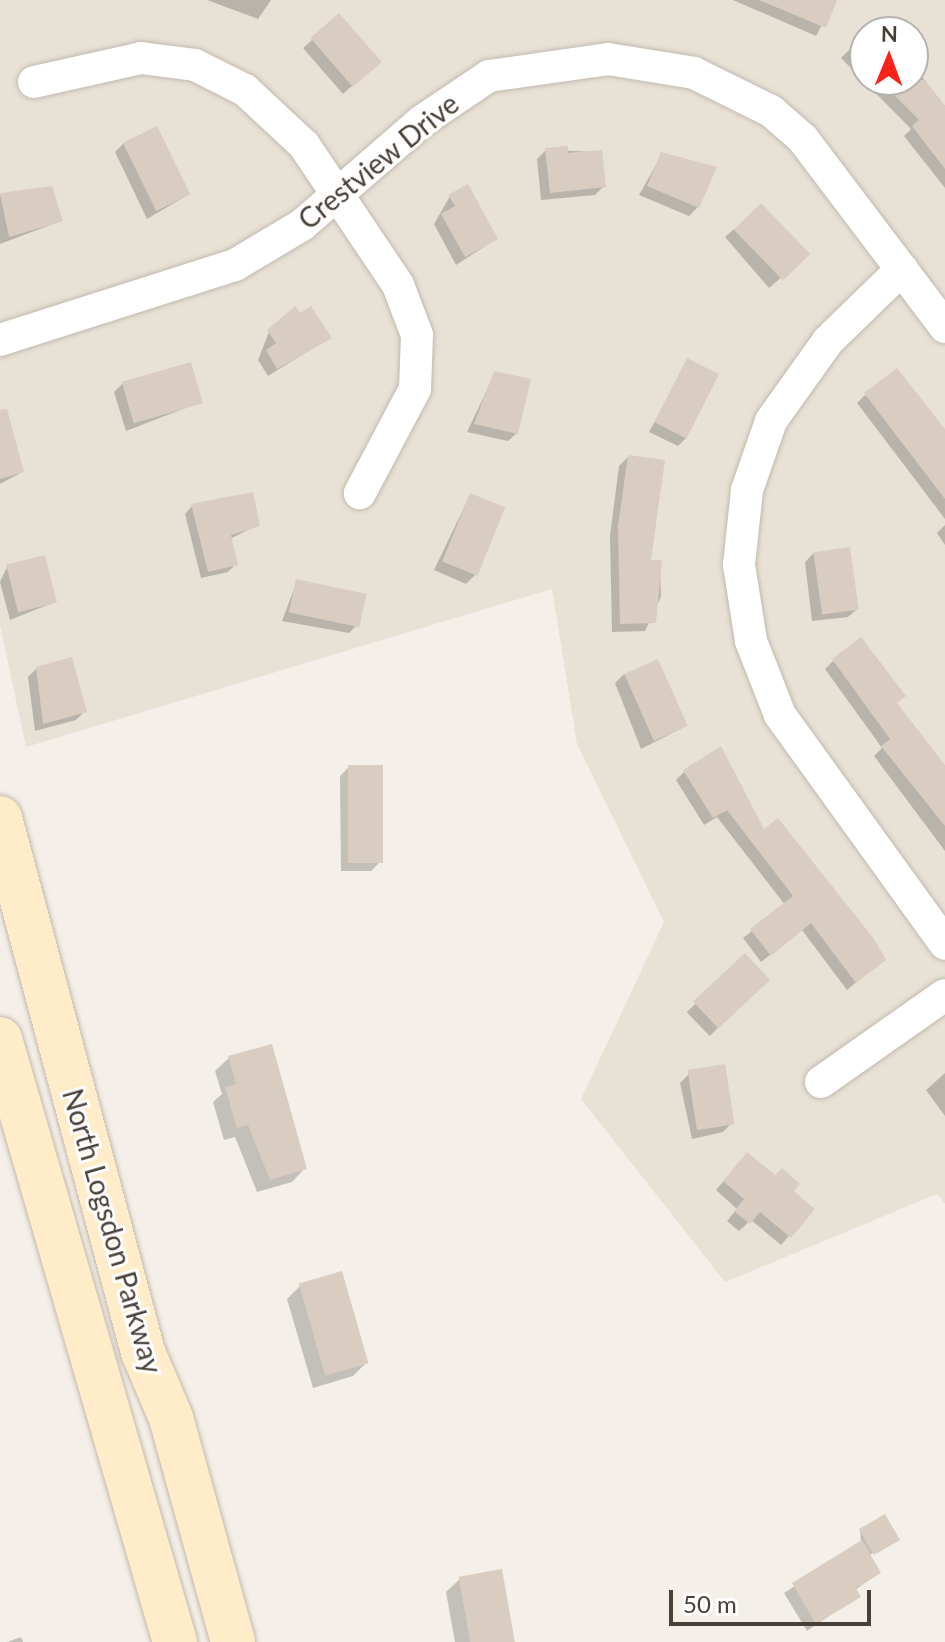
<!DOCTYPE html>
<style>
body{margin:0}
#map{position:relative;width:945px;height:1642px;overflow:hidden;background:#f4efe8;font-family:Lato,sans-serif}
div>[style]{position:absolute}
.residential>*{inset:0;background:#e8e1d6}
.shadow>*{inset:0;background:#0003;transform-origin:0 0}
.building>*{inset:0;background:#d9cdc1;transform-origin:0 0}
.roads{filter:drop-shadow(0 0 2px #c3b9ae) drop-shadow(0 0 2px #c3b9ae)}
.minor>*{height:32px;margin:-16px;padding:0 16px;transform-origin:16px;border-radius:16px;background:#fff}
.secondary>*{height:44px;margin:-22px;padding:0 22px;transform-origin:22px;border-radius:22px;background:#ffecc8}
span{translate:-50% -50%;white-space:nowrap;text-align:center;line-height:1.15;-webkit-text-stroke:6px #fff;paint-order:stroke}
.street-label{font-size:28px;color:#483f37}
.north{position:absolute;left:849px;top:16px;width:80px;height:80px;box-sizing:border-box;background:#fff;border:2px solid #b6b2af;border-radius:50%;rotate:1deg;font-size:22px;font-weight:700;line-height:32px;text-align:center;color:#483f37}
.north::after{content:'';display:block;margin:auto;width:28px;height:36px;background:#fb2319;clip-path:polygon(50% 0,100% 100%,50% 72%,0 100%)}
.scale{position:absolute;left:669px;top:1590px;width:202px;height:36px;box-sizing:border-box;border:4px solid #483f37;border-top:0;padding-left:10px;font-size:24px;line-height:28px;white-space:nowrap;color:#483f37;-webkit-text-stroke:6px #fff;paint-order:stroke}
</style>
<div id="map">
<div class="residential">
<i style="clip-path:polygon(evenodd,0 0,945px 0,945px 1204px,937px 1194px,725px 1282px,581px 1099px,664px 922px,577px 744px,552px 589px,26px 747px,0 625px,0 0,865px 32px,913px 32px,913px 80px,865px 80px,865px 32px)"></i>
</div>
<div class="shadow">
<i style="clip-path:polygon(207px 0,271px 0,258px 19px)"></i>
<i style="clip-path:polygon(733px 0,835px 0,816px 36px)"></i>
<i style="clip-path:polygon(339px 16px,370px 70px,343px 94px,303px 48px)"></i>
<i style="clip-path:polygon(873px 26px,879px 32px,867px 32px)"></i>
<i style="clip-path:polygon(865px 34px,865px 80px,913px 80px,913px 66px,945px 106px,945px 188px,904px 136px,911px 129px,841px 58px)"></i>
<i style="clip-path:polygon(124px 143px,188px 195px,147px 219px,115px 152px)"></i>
<i style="clip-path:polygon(546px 150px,601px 152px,604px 186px,595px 195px,541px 200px,537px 159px)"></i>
<i style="clip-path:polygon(662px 154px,698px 207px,689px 216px,639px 195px)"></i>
<i style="clip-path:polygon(51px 188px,61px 221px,0 244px,0 196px)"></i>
<i style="clip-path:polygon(450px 196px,496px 239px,456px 265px,434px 224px)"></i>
<i style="clip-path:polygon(734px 229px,798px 263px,769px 288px,725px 237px)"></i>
<i style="clip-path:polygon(269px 332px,329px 338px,268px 376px,258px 360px)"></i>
<i style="clip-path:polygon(688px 361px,687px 437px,678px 446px,649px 432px)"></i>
<i style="clip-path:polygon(495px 373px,517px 433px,508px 441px,467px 432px)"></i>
<i style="clip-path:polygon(123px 383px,201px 402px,126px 431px,114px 392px)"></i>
<i style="clip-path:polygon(865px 395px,945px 443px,945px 519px,857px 403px)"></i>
<i style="clip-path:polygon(0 421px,22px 472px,0 484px)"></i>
<i style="clip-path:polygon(628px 457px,649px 562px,660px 562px,661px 597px,645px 631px,612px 632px,610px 536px,619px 466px)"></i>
<i style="clip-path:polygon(470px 495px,475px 575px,466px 584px,434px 570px)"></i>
<i style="clip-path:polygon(192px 506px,258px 525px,230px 539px,236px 564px,228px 572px,201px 578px,185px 514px)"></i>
<i style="clip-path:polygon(945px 525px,945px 545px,937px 533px)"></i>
<i style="clip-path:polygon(814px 553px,857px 609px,848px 617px,812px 621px,805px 562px)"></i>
<i style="clip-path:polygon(7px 567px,55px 602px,10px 620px,0 582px)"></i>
<i style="clip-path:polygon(297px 581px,358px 624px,349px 633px,282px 621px)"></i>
<i style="clip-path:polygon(833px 661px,895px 704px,945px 775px,945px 851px,874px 756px,882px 748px,825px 669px)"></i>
<i style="clip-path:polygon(37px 668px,84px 712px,76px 720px,35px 731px,28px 677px)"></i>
<i style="clip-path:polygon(624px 674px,686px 726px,641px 749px,615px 683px)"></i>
<i style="clip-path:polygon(349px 767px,380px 862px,371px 871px,341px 871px,340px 776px)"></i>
<i style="clip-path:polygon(684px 772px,763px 832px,883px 960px,847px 990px,802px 930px,761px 962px,743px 938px,785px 905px,717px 817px,704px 825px,676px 780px)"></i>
<i style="left:745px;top:956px;width:33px;height:81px;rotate:46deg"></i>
<i style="clip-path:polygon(229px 1058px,305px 1168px,292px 1182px,257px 1192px,235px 1137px,224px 1140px,213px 1102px,222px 1094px,215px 1071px)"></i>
<i style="clip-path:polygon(945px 1073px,945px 1116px,926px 1090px)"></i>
<i style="clip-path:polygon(689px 1074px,732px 1123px,723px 1132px,692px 1139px,680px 1083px)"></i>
<i style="clip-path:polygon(739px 1163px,791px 1192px,789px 1236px,781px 1245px,751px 1220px,739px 1231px,727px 1221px,737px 1209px,716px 1190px)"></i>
<i style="clip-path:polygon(300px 1286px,367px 1362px,353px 1376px,313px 1388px,287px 1299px)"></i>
<i style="clip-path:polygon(860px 1530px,896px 1540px,864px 1558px,879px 1573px,855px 1590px,859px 1596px,807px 1631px,784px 1593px,861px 1543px)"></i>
<i style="clip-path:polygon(460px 1579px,513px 1642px,455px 1642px,446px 1592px)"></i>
<i style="clip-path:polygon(21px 1637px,23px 1642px,7px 1642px)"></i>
</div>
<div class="building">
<i style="clip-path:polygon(759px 0,837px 0,826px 28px)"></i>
<i style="left:339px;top:13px;width:65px;height:38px;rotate:49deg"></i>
<i style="clip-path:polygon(879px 80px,925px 80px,945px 106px,945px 169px,912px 126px,919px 120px)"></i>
<i style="left:157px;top:126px;width:76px;height:38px;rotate:64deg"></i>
<i style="clip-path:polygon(568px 146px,568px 153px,602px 150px,606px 187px,550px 193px,545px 148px)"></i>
<i style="clip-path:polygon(661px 152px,717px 167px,699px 208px,647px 186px)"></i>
<i style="clip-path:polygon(468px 184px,498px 239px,465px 257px,441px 214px,455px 206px,448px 195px)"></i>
<i style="clip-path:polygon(52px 186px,63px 221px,9px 237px,0 193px)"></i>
<i style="left:761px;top:203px;width:71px;height:38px;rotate:46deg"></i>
<i style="clip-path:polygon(295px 306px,300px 313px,311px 306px,332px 338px,277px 369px,266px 350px,276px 343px,267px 330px)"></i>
<i style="left:687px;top:358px;width:36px;height:72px;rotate:27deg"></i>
<i style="left:191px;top:362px;width:43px;height:72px;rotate:74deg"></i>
<i style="clip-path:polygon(897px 368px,945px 429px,945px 499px,864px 393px)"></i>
<i style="clip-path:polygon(494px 371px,531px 379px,518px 434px,474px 424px)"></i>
<i style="clip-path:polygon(7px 409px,24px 472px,0 479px,0 410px)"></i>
<i style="clip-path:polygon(628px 455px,665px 460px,651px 560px,662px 560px,656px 623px,620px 624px,618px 526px)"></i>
<i style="clip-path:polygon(253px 492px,260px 526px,231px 535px,238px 565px,208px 572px,191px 504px)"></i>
<i style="left:470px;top:493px;width:38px;height:74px;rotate:22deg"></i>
<i style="left:850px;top:547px;width:63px;height:37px;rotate:82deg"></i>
<i style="left:45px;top:555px;width:49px;height:40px;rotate:76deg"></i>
<i style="left:296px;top:579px;width:72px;height:34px;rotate:12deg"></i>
<i style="clip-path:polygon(861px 637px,906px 696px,897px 703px,945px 765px,945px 826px,881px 746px,890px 739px,832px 659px)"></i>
<i style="clip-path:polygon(72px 657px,87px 712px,43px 724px,36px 667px)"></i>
<i style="left:658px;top:659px;width:73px;height:37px;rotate:66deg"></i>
<i style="clip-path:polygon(721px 746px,764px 829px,778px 818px,874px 939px,886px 960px,856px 983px,811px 923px,771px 956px,750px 929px,793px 896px,727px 810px,713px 818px,683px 770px)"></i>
<i style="left:348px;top:765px;width:35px;height:98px"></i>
<i style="left:745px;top:953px;width:37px;height:71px;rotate:47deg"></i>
<i style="clip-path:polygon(272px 1044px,307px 1169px,270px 1180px,248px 1125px,237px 1128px,225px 1087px,236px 1084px,228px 1056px)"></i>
<i style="left:725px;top:1064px;width:61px;height:38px;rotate:81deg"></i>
<i style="clip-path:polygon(747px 1152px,775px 1175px,782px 1168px,800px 1184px,794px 1191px,815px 1209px,791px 1238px,760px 1212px,750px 1224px,734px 1211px,744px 1199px,723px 1181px)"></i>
<i style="left:342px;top:1271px;width:96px;height:45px;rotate:74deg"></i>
<i style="left:885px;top:1514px;width:30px;height:30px;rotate:60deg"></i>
<i style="clip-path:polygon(862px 1540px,881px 1573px,856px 1588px,861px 1597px,816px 1624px,792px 1583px)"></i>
<i style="left:502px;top:1569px;width:74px;height:44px;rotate:80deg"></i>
</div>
<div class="roads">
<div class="minor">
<i style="left:34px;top:82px;width:110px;rotate:-12.6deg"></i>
<i style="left:141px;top:58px;width:54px;rotate:7.4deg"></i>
<i style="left:195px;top:65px;width:56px;rotate:26.6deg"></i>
<i style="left:245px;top:90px;width:81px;rotate:43deg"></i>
<i style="left:304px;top:145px;width:169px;rotate:56.1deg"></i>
<i style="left:398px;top:285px;width:53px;rotate:69.2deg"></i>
<i style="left:417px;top:335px;width:54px;rotate:92.1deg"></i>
<i style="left:415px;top:389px;width:118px;rotate:117.9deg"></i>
<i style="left:902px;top:269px;width:103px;rotate:135.8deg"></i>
<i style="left:828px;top:341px;width:98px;rotate:125.5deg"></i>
<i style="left:771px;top:421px;width:73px;rotate:109.2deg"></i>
<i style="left:747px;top:490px;width:75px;rotate:96.1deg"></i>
<i style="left:739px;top:565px;width:77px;rotate:81deg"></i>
<i style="left:751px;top:641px;width:79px;rotate:68.6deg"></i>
<i style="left:780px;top:715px;width:282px;rotate:54.2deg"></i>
<i style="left:0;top:340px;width:247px;rotate:-17.7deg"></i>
<i style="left:235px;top:265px;width:78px;rotate:-30.8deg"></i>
<i style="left:302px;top:225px;width:159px;rotate:-40.9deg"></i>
<i style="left:422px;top:121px;width:81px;rotate:-33.9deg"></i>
<i style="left:489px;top:76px;width:120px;rotate:-8.1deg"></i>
<i style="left:608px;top:59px;width:87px;rotate:9.2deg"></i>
<i style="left:694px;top:73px;width:86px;rotate:26.3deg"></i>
<i style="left:771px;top:111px;width:43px;rotate:41.2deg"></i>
<i style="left:803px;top:139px;width:236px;rotate:52.9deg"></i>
<i style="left:821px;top:1082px;width:151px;rotate:-35.1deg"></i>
</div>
<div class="secondary">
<i style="left:0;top:818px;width:553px;rotate:75.01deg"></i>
<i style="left:143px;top:1352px;width:72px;rotate:67deg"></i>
<i style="left:171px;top:1418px;width:232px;rotate:74.5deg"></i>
<i style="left:0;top:1039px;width:628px;rotate:73.82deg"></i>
</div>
</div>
<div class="street-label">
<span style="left:378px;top:161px;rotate:-39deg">Crestview Drive</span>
<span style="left:113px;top:1231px;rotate:74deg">North Logsdon Parkway</span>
</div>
<div class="north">N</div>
<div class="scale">50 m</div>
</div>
